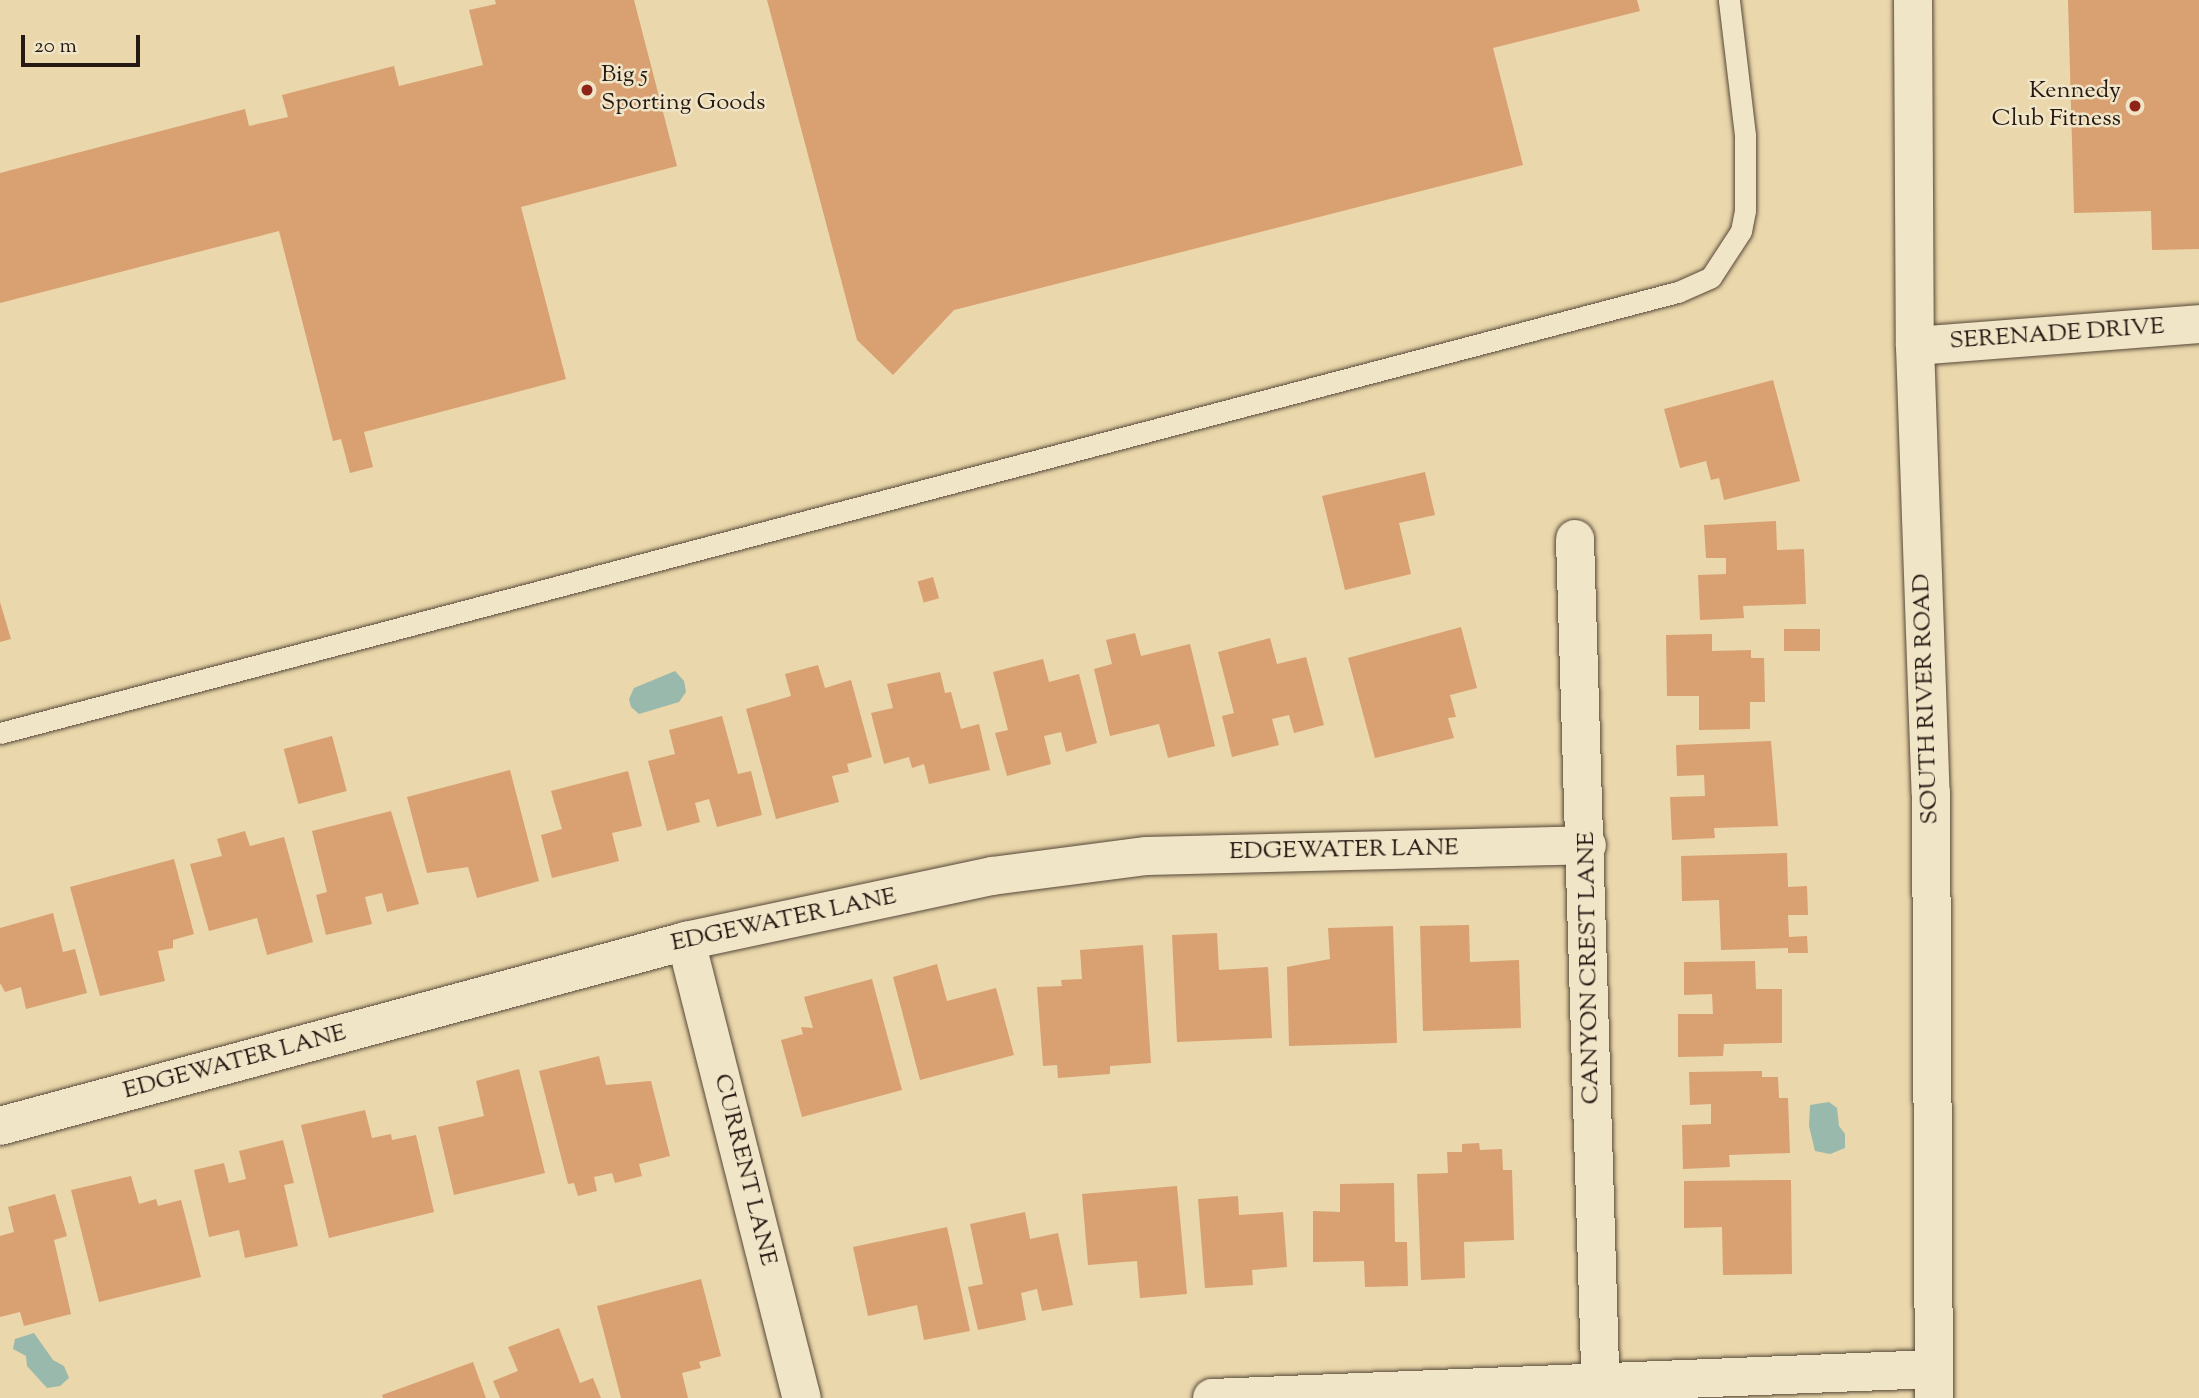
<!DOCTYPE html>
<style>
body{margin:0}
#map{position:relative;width:2199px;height:1398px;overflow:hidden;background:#ead7ab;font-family:"Sorts Mill Goudy",serif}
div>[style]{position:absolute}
.water>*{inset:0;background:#98b9ac}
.building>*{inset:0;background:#d9a072;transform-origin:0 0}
.roads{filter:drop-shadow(0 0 2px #574839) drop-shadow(0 0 2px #574839)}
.service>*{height:21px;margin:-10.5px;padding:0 10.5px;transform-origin:10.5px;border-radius:10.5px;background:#f1e5c8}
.minor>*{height:38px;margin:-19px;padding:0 19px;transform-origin:19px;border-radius:19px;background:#f1e5c8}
.secondary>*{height:38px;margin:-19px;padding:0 19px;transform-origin:19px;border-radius:19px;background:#f1e5c8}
.dots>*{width:19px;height:19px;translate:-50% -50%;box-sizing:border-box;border:4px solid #f1e5c8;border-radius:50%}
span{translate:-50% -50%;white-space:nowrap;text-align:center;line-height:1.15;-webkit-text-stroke:5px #f1e5c8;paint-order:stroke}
.poi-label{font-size:24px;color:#261913}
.left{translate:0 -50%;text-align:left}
.right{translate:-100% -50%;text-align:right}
.street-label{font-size:24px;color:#261913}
.scale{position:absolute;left:21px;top:35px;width:119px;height:32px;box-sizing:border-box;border:4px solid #261913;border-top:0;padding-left:9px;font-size:21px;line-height:24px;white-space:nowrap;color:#261913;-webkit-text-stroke:5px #f1e5c8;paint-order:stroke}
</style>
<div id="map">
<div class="water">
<i style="clip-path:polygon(675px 671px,684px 681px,686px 692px,679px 702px,639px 714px,631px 707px,629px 699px,634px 688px)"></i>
<i style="clip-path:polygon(1829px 1102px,1837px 1108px,1839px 1126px,1845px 1134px,1845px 1148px,1830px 1154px,1815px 1151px,1809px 1126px,1810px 1105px)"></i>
<i style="clip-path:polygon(34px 1333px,53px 1360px,64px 1366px,69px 1378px,60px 1386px,47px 1388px,27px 1366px,26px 1356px,13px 1349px,15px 1339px)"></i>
</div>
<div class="building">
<i style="clip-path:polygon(495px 0,634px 0,677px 166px,521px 207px,566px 379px,364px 432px,373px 467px,350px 473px,341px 439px,333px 441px,279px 231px,0 303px,0 173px,245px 109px,249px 126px,288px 117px,282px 95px,394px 66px,399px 86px,483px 65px,469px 10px,496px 4px)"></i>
<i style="clip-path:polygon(767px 0,1637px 0,1640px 11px,1493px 48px,1523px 165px,954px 310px,893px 375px,857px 340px)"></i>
<i style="clip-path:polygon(2068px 0,2199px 0,2199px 249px,2152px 250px,2151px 211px,2074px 213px)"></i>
<i style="clip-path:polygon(1773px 380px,1800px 481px,1724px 500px,1719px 478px,1711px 480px,1706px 461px,1680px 468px,1664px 409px)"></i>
<i style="clip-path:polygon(1425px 472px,1435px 515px,1399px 523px,1411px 574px,1345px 590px,1322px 496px)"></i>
<i style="clip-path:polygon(1776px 521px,1777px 550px,1804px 549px,1806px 604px,1743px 606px,1744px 618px,1700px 620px,1698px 575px,1726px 574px,1726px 558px,1706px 558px,1704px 525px)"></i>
<i style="left:933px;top:577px;width:22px;height:16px;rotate:74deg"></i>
<i style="clip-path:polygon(0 602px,11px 639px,0 642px)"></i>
<i style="clip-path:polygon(1461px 627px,1477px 688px,1450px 695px,1456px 717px,1448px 718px,1454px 738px,1375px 758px,1348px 658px)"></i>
<i style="left:1820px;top:629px;width:22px;height:36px;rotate:90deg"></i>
<i style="clip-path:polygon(1135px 633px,1141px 656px,1190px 644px,1215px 746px,1168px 758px,1159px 724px,1110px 736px,1094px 669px,1112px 664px,1106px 640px)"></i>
<i style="clip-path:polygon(1712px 634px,1712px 651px,1751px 650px,1751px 658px,1764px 658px,1765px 702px,1750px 702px,1750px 729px,1699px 730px,1699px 696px,1667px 696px,1666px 635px)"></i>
<i style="clip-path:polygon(1270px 638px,1277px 664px,1306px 657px,1324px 725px,1294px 733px,1289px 715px,1272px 719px,1279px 745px,1232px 757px,1222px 716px,1234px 713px,1218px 652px)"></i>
<i style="clip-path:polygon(1043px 659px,1049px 682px,1079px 674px,1097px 743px,1066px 752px,1061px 732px,1044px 736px,1051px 764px,1007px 776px,995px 733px,1008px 730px,993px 672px)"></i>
<i style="clip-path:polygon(818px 665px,825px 688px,851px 680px,872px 757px,847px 764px,849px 772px,832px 776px,839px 802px,776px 819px,746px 709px,791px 696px,785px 674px)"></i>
<i style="clip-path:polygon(940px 672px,945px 693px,951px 692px,961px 729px,979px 724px,990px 770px,929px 784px,924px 764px,912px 768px,909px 757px,884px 764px,871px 713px,893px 708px,887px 684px)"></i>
<i style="clip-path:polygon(722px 716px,738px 774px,751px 771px,762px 815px,717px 827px,709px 799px,695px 803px,700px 822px,667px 831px,648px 761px,675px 754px,669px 730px)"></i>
<i style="left:332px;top:736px;width:57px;height:50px;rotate:75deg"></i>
<i style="clip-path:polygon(1771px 741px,1778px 826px,1714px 828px,1715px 838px,1672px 840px,1670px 797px,1705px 796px,1704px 775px,1677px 776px,1676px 745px)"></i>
<i style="clip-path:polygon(510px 770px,539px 881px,477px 898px,468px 867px,427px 873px,407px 797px)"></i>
<i style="clip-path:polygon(628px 771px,642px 826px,612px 833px,619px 861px,552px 878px,541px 835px,562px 829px,551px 791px)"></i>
<i style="clip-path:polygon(391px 811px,419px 904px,387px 912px,382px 893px,365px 897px,372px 924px,326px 935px,316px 895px,327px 892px,312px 831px)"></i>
<i style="clip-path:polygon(245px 831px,250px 846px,284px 837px,313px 942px,267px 955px,257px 918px,209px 931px,190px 864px,222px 856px,217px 839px)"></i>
<i style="clip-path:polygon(1787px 853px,1788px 887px,1807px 886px,1808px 915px,1788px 915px,1789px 937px,1807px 936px,1808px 953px,1788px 953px,1788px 948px,1721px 950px,1719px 900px,1682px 901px,1681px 856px)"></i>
<i style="clip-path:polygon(174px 859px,194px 934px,173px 940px,173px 948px,158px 951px,165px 981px,100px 996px,70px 887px)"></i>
<i style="clip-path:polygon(53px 913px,63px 952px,75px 949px,87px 993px,26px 1009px,21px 987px,5px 992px,0 983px,0 928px)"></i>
<i style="clip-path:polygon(1469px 925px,1470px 962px,1519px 960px,1521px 1028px,1423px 1031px,1420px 926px)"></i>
<i style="clip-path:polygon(1393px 926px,1397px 1043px,1289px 1046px,1287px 967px,1330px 959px,1328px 928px)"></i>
<i style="clip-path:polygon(1217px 933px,1219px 970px,1268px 967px,1272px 1038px,1177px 1042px,1172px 935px)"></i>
<i style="clip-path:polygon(1143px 945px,1151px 1063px,1110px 1066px,1110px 1074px,1058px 1078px,1057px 1065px,1043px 1066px,1037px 987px,1062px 986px,1061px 980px,1082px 979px,1080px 950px)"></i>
<i style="clip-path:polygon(1755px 961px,1756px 989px,1782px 989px,1782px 1043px,1724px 1044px,1723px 1056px,1678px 1057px,1678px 1014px,1713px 1014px,1712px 994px,1684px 995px,1684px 962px)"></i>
<i style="clip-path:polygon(937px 964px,947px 1001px,996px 988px,1014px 1055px,920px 1080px,893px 977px)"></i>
<i style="clip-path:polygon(872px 979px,902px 1090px,802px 1117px,781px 1040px,803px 1034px,801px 1027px,813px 1028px,804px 997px)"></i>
<i style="clip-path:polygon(599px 1056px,606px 1085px,651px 1081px,670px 1156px,639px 1164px,642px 1176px,615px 1183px,612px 1173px,594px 1177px,597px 1191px,578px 1196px,574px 1183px,568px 1184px,539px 1071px)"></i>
<i style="clip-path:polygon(519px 1069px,545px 1173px,454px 1195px,438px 1127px,484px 1116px,476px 1081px)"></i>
<i style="clip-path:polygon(1762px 1071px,1762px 1077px,1778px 1077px,1779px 1098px,1788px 1098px,1790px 1153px,1729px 1155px,1730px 1167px,1683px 1169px,1682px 1125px,1711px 1124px,1711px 1104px,1690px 1105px,1689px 1072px)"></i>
<i style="clip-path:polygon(365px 1110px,372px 1138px,391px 1134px,392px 1140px,416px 1135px,434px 1212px,329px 1238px,301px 1125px)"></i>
<i style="clip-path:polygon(283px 1140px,294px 1183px,284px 1185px,298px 1246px,245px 1258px,239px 1230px,209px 1237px,194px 1170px,224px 1163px,229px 1183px,246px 1179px,239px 1151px)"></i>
<i style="clip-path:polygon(1479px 1143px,1480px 1150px,1502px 1149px,1503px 1170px,1512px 1170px,1514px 1240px,1464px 1242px,1465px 1278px,1421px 1280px,1417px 1174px,1448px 1173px,1447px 1152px,1462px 1152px,1462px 1144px)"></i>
<i style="clip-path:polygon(131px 1176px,139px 1204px,156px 1199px,158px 1206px,181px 1200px,201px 1277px,99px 1302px,71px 1190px)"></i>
<i style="clip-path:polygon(1791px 1180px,1792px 1274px,1723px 1275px,1722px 1227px,1684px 1228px,1684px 1181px)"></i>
<i style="clip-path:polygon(1394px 1183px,1395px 1242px,1407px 1242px,1408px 1286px,1365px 1287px,1364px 1261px,1313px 1262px,1313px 1211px,1340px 1212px,1340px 1184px)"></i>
<i style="clip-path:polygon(1177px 1186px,1187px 1294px,1140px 1298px,1137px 1261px,1088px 1265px,1082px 1194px)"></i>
<i style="clip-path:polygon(55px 1194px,67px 1236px,54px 1240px,71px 1314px,24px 1326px,20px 1312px,0 1317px,0 1236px,14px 1232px,8px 1207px)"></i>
<i style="clip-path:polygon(1238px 1196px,1239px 1215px,1283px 1212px,1287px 1267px,1252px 1270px,1253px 1285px,1205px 1288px,1198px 1199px)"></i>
<i style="clip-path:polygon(1025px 1212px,1030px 1239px,1058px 1233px,1073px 1305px,1042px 1311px,1037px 1289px,1021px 1293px,1026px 1320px,978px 1330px,968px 1287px,983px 1284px,970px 1224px)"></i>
<i style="clip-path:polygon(947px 1227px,970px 1331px,924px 1340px,917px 1305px,868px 1316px,853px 1247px)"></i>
<i style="clip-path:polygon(701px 1279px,721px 1356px,699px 1362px,701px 1368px,682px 1373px,688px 1398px,621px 1398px,597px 1306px)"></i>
<i style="clip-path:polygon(559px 1328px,580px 1383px,593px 1378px,601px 1398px,500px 1398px,493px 1381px,518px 1371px,508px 1347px)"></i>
<i style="clip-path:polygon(473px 1362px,486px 1398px,383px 1398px,382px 1395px)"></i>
</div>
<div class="roads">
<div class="service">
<i style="left:0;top:733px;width:1735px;rotate:-14.73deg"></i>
<i style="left:1678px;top:292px;width:36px;rotate:-24deg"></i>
<i style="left:1711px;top:277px;width:55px;rotate:-56.9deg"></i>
<i style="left:1741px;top:231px;width:21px;rotate:-79deg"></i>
<i style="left:1745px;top:210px;width:75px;rotate:-90deg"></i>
<i style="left:1745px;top:135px;width:136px;rotate:-96.8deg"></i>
</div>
<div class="minor">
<i style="left:1915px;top:346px;width:285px;rotate:-4.4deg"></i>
<i style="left:1575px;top:539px;width:859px;rotate:88.27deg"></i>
<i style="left:686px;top:941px;width:471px;rotate:75.8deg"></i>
<i style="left:0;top:1126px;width:711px;rotate:-15.09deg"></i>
<i style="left:686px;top:941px;width:313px;rotate:-12deg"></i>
<i style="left:992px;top:876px;width:156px;rotate:-7.4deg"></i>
<i style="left:1147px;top:856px;width:440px;rotate:-1.4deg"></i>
<i style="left:1212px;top:1398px;width:722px;rotate:-2.3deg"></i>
</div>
<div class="secondary">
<i style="left:1913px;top:0;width:346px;rotate:89.7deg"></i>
<i style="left:1915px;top:346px;width:447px;rotate:88deg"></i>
<i style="left:1931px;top:793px;width:605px;rotate:89.72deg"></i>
</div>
</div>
<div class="dots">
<i style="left:587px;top:90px;background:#8f2418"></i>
<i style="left:2135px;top:106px;background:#8f2418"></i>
</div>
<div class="poi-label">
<span class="left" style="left:601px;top:90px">Big 5<br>Sporting Goods</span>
<span class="right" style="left:2121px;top:106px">Kennedy<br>Club Fitness</span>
</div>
<div class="street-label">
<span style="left:2057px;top:335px;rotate:-4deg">SERENADE DRIVE</span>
<span style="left:1927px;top:699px;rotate:-92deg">SOUTH RIVER ROAD</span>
<span style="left:1344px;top:851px;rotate:-1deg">EDGEWATER LANE</span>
<span style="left:784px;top:921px;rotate:-12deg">EDGEWATER LANE</span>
<span style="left:1590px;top:968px;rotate:-91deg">CANYON CREST LANE</span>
<span style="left:235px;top:1063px;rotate:-15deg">EDGEWATER LANE</span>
<span style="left:744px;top:1170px;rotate:76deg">CURRENT LANE</span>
</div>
<div class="scale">20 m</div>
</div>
